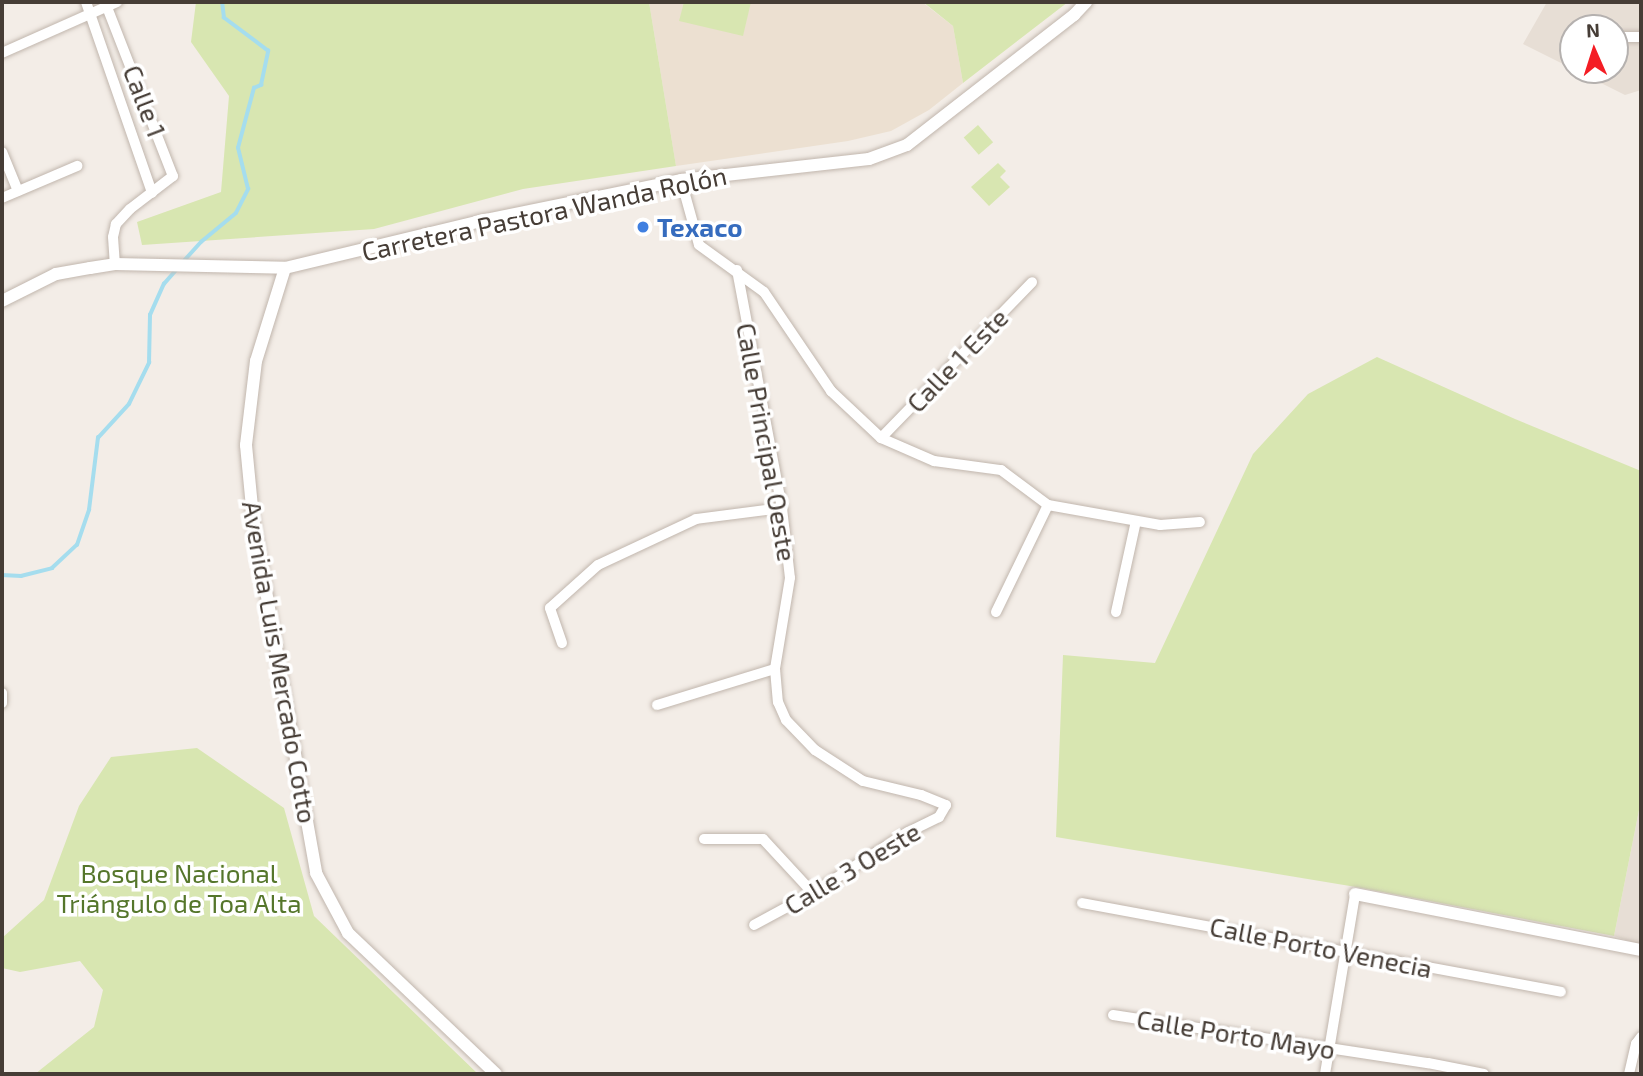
<!DOCTYPE html>
<meta charset="utf-8">
<style>
body{margin:0}
#map{position:relative;width:1643px;height:1076px;overflow:hidden;background:#f3ede7;font-family:"Exo 2",sans-serif}
div>[style]{position:absolute}
.residential>*{inset:0;background:#e7ded5}
.education>*{inset:0;background:#ece0d1}
.green>*{inset:0;background:#d8e6b1;transform-origin:0 0}
.stream>*{height:3.5px;margin:-1.75px;padding:0 1.75px;transform-origin:1.75px;border-radius:1.75px;background:#a5ddee}
.roads{filter:drop-shadow(0 0 2px #c1b6ad) drop-shadow(0 0 2px #c1b6ad)}
.minor>*{height:10px;margin:-5px;padding:0 5px;transform-origin:5px;border-radius:5px;background:#fff}
.tertiary>*{height:12px;margin:-6px;padding:0 6px;transform-origin:6px;border-radius:6px;background:#fff}
.dots>*{width:19px;height:19px;translate:-50% -50%;box-sizing:border-box;border:4px solid #fff;border-radius:50%}
span{translate:-50% -50%;white-space:nowrap;text-align:center;line-height:1.15;-webkit-text-stroke:7px #fff;paint-order:stroke}
.street-label{font-size:26px;color:#463d36}
.shop-label{font-size:26px;color:#366cbe;font-weight:700}
.left{translate:0 -50%;text-align:left}
.park-label{font-size:26px;color:#55762b}
.frame{position:absolute;inset:0;border:4px solid #463d36;pointer-events:none}
.north{position:absolute;left:1559px;top:14px;width:70px;height:70px;box-sizing:border-box;background:#fff;border:2px solid #b5b1af;border-radius:50%;rotate:357deg;font-size:19px;font-weight:700;line-height:28px;text-align:center;color:#463d36}
.north::after{content:'';display:block;margin:auto;width:24px;height:32px;background:#f41d24;clip-path:polygon(50% 0,100% 100%,50% 72%,0 100%)}
</style>
<div id="map">
<div class="residential">
<i style="clip-path:polygon(1547px 2px,1641px 2px,1641px 90px,1625px 95px,1575px 70px,1615px 70px,1615px 28px,1573px 28px,1573px 69px,1523px 44px)"></i>
<i style="clip-path:polygon(1641px 800px,1641px 945px,1614px 936px)"></i>
</div>
<div class="education">
<i style="clip-path:polygon(649px 2px,922px 2px,953px 26px,963px 83px,929px 110px,891px 131px,848px 141px,676px 166px)"></i>
</div>
<div class="green">
<i style="clip-path:polygon(196px 2px,649px 2px,676px 166px,523px 189px,374px 229px,142px 245px,137px 222px,221px 192px,229px 96px,191px 42px)"></i>
<i style="clip-path:polygon(684px 2px,751px 2px,743px 36px,679px 21px)"></i>
<i style="clip-path:polygon(923px 2px,1068px 2px,963px 83px,953px 26px)"></i>
<i style="left:978px;top:125px;width:23px;height:19px;rotate:49deg"></i>
<i style="clip-path:polygon(998px 163px,1006px 171px,1000px 177px,1010px 187px,989px 206px,971px 187px)"></i>
<i style="clip-path:polygon(1377px 357px,1515px 419px,1641px 471px,1641px 800px,1614px 936px,1356px 887px,1056px 837px,1063px 655px,1155px 663px,1253px 454px,1308px 394px)"></i>
<i style="clip-path:polygon(197px 748px,284px 808px,314px 916px,478px 1074px,35px 1074px,94px 1027px,103px 990px,80px 961px,20px 972px,2px 968px,2px 938px,44px 900px,79px 806px,111px 757px)"></i>
</div>
<div class="stream">
<i style="left:183px;top:262px;width:27px;rotate:-48deg"></i>
<i style="left:201px;top:242px;width:45px;rotate:-39.6deg"></i>
<i style="left:236px;top:213px;width:27px;rotate:-63deg"></i>
<i style="left:248px;top:189px;width:42px;rotate:-103.7deg"></i>
<i style="left:238px;top:148px;width:62px;rotate:-75.1deg"></i>
<i style="left:254px;top:88px;width:8px;rotate:-23deg"></i>
<i style="left:261px;top:85px;width:35px;rotate:-78deg"></i>
<i style="left:268px;top:51px;width:55px;rotate:-143.1deg"></i>
<i style="left:224px;top:18px;width:16px;rotate:-97deg"></i>
<i style="left:2px;top:575px;width:19px;rotate:3deg"></i>
<i style="left:21px;top:576px;width:32px;rotate:-14deg"></i>
<i style="left:52px;top:568px;width:34px;rotate:-43deg"></i>
<i style="left:77px;top:545px;width:37px;rotate:-71deg"></i>
<i style="left:89px;top:510px;width:73px;rotate:-82.9deg"></i>
<i style="left:98px;top:438px;width:46px;rotate:-47.6deg"></i>
<i style="left:129px;top:404px;width:46px;rotate:-64deg"></i>
<i style="left:149px;top:363px;width:48px;rotate:-88.8deg"></i>
<i style="left:150px;top:315px;width:34px;rotate:-66deg"></i>
<i style="left:164px;top:284px;width:21px;rotate:-49deg"></i>
</div>
<div class="roads">
<div class="minor">
<i style="left:86px;top:2px;width:202px;rotate:70.9deg"></i>
<i style="left:105px;top:2px;width:187px;rotate:68.7deg"></i>
<i style="left:173px;top:176px;width:54px;rotate:142.5deg"></i>
<i style="left:130px;top:209px;width:21px;rotate:133deg"></i>
<i style="left:116px;top:224px;width:13px;rotate:103deg"></i>
<i style="left:113px;top:237px;width:27px;rotate:86deg"></i>
<i style="left:1615px;top:37px;width:26px"></i>
<i style="left:2px;top:53px;width:126px;rotate:-23.9deg"></i>
<i style="left:2px;top:152px;width:42px;rotate:67.7deg"></i>
<i style="left:681px;top:180px;width:67px;rotate:74.5deg"></i>
<i style="left:699px;top:245px;width:80px;rotate:35.9deg"></i>
<i style="left:764px;top:292px;width:120px;rotate:55.9deg"></i>
<i style="left:831px;top:391px;width:69px;rotate:43.2deg"></i>
<i style="left:881px;top:438px;width:58px;rotate:23.5deg"></i>
<i style="left:934px;top:461px;width:68px;rotate:7.7deg"></i>
<i style="left:1001px;top:470px;width:59px;rotate:36.7deg"></i>
<i style="left:1048px;top:505px;width:114px;rotate:10.1deg"></i>
<i style="left:1160px;top:525px;width:40px;rotate:-4.3deg"></i>
<i style="left:2px;top:198px;width:82px;rotate:-23.1deg"></i>
<i style="left:737px;top:270px;width:242px;rotate:79.3deg"></i>
<i style="left:782px;top:508px;width:70px;rotate:83.5deg"></i>
<i style="left:790px;top:578px;width:92px;rotate:99.4deg"></i>
<i style="left:775px;top:669px;width:33px;rotate:85deg"></i>
<i style="left:778px;top:702px;width:20px;rotate:66deg"></i>
<i style="left:786px;top:720px;width:42px;rotate:46deg"></i>
<i style="left:815px;top:750px;width:57px;rotate:32.9deg"></i>
<i style="left:863px;top:781px;width:60px;rotate:13.6deg"></i>
<i style="left:921px;top:795px;width:27px;rotate:22deg"></i>
<i style="left:946px;top:805px;width:14px;rotate:120deg"></i>
<i style="left:939px;top:817px;width:34px;rotate:154deg"></i>
<i style="left:908px;top:832px;width:113px;rotate:147.3deg"></i>
<i style="left:813px;top:893px;width:67px;rotate:151.5deg"></i>
<i style="left:881px;top:438px;width:217px;rotate:-45.9deg"></i>
<i style="left:996px;top:612px;width:119px;rotate:-64.1deg"></i>
<i style="left:1116px;top:612px;width:93px;rotate:-77.6deg"></i>
<i style="left:562px;top:643px;width:37px;rotate:-109deg"></i>
<i style="left:550px;top:608px;width:64px;rotate:-41.9deg"></i>
<i style="left:598px;top:565px;width:108px;rotate:-25.1deg"></i>
<i style="left:696px;top:519px;width:87px;rotate:-7.3deg"></i>
<i style="left:2px;top:693px;width:10px;rotate:90deg"></i>
<i style="left:657px;top:705px;width:123px;rotate:-17deg"></i>
<i style="left:704px;top:839px;width:59px"></i>
<i style="left:763px;top:839px;width:74px;rotate:47.2deg"></i>
<i style="left:1082px;top:903px;width:487px;rotate:10.5deg"></i>
<i style="left:1113px;top:1015px;width:319px;rotate:8.7deg"></i>
<i style="left:1428px;top:1063px;width:57px;rotate:11.1deg"></i>
<i style="left:1325px;top:1074px;width:182px;rotate:-80.5deg"></i>
<i style="left:1629px;top:1074px;width:31px;rotate:-77deg"></i>
<i style="left:1636px;top:1044px;width:9px;rotate:-54deg"></i>
</div>
<div class="tertiary">
<i style="left:285px;top:268px;width:97px;rotate:107.3deg"></i>
<i style="left:256px;top:361px;width:85px;rotate:96.8deg"></i>
<i style="left:246px;top:445px;width:73px;rotate:84.5deg"></i>
<i style="left:253px;top:518px;width:361px;rotate:79.9deg"></i>
<i style="left:316px;top:873px;width:68px;rotate:61.9deg"></i>
<i style="left:348px;top:933px;width:204px;rotate:43.6deg"></i>
<i style="left:2px;top:301px;width:60px;rotate:-26.6deg"></i>
<i style="left:56px;top:274px;width:35px;rotate:-10deg"></i>
<i style="left:90px;top:268px;width:25px;rotate:-9deg"></i>
<i style="left:115px;top:264px;width:170px;rotate:1.3deg"></i>
<i style="left:285px;top:268px;width:202px;rotate:-13.5deg"></i>
<i style="left:481px;top:221px;width:204px;rotate:-11.6deg"></i>
<i style="left:681px;top:180px;width:189px;rotate:-6.4deg"></i>
<i style="left:869px;top:159px;width:40px;rotate:-20.2deg"></i>
<i style="left:907px;top:145px;width:212px;rotate:-37.9deg"></i>
<i style="left:1074px;top:15px;width:18px;rotate:-47deg"></i>
<i style="left:1355px;top:894px;width:291px;rotate:11.1deg"></i>
</div>
</div>
<div class="dots">
<i style="left:643px;top:227px;background:#3f7fe0"></i>
</div>
<div class="street-label">
<span style="left:145px;top:101px;rotate:69deg">Calle 1</span>
<span style="left:544px;top:213px;rotate:-12deg">Carretera Pastora Wanda Rolón</span>
<span style="left:957px;top:360px;rotate:-46deg">Calle 1 Este</span>
<span style="left:767px;top:442px;rotate:80deg">Calle Principal Oeste</span>
<span style="left:280px;top:662px;rotate:80deg">Avenida Luis Mercado Cotto</span>
<span style="left:852px;top:868px;rotate:-31deg">Calle 3 Oeste</span>
<span style="left:1321px;top:947px;rotate:11deg">Calle Porto Venecia</span>
<span style="left:1236px;top:1034px;rotate:9deg">Calle Porto Mayo</span>
</div>
<div class="shop-label">
<span class="left" style="left:657px;top:227px">Texaco</span>
</div>
<div class="park-label">
<span style="left:179px;top:888px">Bosque Nacional<br>Triángulo de Toa Alta</span>
</div>
<div class="frame"></div>
<div class="north">N</div>
</div>
